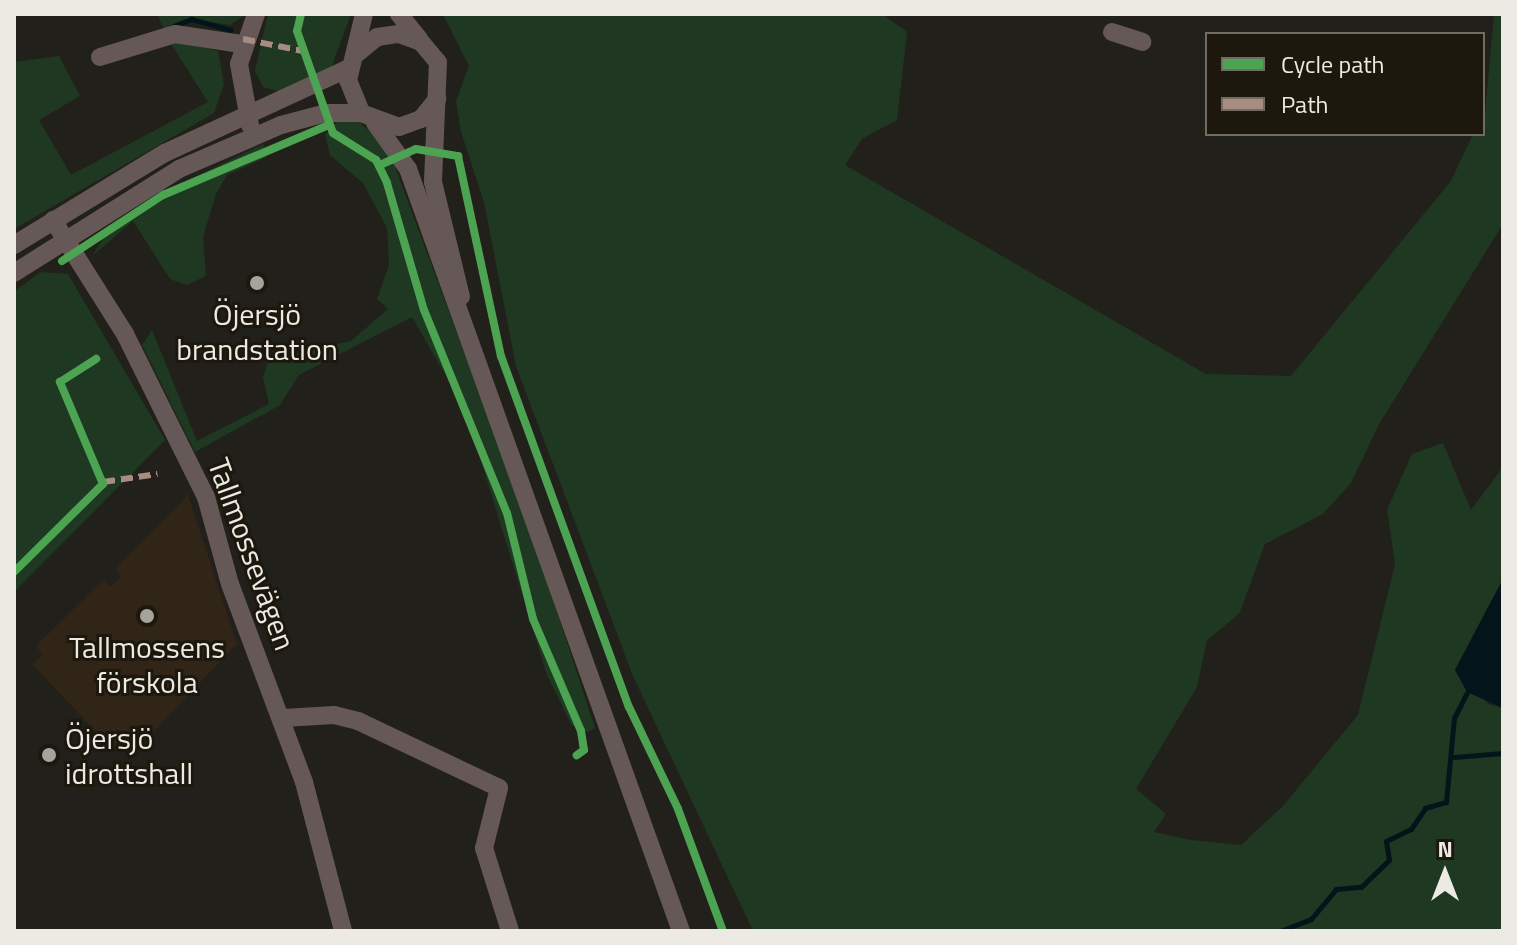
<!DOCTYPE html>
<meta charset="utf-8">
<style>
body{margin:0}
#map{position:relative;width:1517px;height:945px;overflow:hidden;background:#22201a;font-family:"Titillium Web",sans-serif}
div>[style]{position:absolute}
.education>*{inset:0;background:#312518}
.green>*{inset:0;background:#1f3822}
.water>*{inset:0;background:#03151a}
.stream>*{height:5px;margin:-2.5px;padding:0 2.5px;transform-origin:2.5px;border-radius:2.5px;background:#03151a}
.minor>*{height:18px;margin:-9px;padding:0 9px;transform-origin:9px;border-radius:9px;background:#655857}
.quiet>*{height:6px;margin-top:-3px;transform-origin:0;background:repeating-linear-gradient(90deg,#a88b81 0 12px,transparent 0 18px)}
.cycleway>*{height:8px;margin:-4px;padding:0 4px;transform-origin:4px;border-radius:4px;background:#4ca352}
.dots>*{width:22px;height:22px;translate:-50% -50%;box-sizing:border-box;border:4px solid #1d180e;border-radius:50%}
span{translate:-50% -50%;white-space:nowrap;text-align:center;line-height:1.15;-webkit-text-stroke:6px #1d180e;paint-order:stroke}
.poi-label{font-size:30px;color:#ede9e3}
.left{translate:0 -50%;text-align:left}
.street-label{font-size:30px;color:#ede9e3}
.frame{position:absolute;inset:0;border:16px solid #ede9e3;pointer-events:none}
.legend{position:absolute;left:1205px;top:32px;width:280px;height:104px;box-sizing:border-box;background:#1d180e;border:2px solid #706c63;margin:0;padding:10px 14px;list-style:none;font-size:24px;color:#ede9e3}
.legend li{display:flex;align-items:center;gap:16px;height:40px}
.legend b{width:40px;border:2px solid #706c63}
.north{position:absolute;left:1405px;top:833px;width:80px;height:80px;-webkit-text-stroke:6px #1d180e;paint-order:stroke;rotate:0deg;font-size:22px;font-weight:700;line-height:32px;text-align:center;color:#ede9e3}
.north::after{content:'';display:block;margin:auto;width:28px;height:36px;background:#ede9e3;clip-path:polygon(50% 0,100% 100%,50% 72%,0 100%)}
</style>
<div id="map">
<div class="education">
<i style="clip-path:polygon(188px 495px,237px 644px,130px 756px,99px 735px,32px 664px,43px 655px,36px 646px,103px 580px,111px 587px,121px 577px,115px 569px)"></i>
</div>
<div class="green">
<i style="clip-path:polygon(157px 14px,246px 14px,230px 25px,191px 19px,164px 29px)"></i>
<i style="clip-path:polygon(268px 14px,351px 14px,331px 68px,281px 92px,263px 87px,255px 71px)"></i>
<i style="clip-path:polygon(443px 14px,882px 14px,907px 32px,897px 120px,862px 139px,845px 165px,1206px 374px,1291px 376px,1451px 181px,1473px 134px,1483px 134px,1494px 14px,1503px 14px,1503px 224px,1378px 426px,1351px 483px,1323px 514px,1265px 544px,1239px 614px,1207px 640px,1197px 687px,1136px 789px,1166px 814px,1154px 832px,1191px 840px,1241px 845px,1283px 806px,1358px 715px,1395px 564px,1387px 510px,1412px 454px,1443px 443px,1471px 510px,1503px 467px,1503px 579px,1455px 670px,1488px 704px,1503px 708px,1503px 931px,753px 931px,633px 676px,516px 366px,484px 202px,461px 132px,456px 101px,469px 66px)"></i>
<i style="clip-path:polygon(168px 39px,218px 51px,224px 84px,214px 113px,14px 229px,14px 62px,59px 56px,80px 96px,39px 120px,71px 175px,208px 102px)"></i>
<i style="clip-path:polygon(338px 120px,357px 120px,388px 148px,532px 535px,595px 728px,588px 732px,572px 726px,547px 675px,465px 409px,412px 317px,299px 375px,280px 405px,195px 452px,142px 345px,152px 330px,197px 441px,269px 404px,263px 377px,269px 359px,351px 341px,388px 309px,377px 299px,389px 265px,387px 228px,363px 183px,330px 155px,325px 135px)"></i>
<i style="clip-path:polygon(263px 144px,267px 157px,227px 175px,216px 194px,203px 237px,206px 276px,187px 285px,170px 279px,133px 221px,92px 256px,106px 234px,174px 187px)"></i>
<i style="clip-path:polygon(40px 272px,68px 274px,165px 440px,14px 592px,14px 292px)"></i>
</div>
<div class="water">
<i style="clip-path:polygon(1503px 579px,1503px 708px,1467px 692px,1455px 670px)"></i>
</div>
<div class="stream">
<i style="left:171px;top:27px;width:22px;rotate:-22deg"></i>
<i style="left:191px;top:19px;width:41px;rotate:15.4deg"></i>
<i style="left:1454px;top:757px;width:49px;rotate:-4.7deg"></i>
<i style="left:1280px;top:931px;width:33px;rotate:-21deg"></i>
<i style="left:1311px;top:919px;width:39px;rotate:-50deg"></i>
<i style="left:1336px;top:889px;width:25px;rotate:-5deg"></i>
<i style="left:1361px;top:887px;width:39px;rotate:-44deg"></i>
<i style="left:1389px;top:860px;width:19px;rotate:-99deg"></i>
<i style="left:1386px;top:841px;width:28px;rotate:-26deg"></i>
<i style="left:1411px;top:829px;width:25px;rotate:-56deg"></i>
<i style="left:1425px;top:808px;width:22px;rotate:-16deg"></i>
<i style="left:1446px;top:802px;width:84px;rotate:-84.6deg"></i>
<i style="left:1454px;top:718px;width:29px;rotate:-63deg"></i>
</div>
<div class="minor">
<i style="left:364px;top:14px;width:68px;rotate:103.6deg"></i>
<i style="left:348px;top:80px;width:35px;rotate:68deg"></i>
<i style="left:361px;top:113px;width:40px;rotate:20.2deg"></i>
<i style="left:399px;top:127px;width:23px;rotate:-20deg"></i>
<i style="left:421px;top:119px;width:26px;rotate:-51deg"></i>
<i style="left:399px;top:14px;width:32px;rotate:51deg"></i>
<i style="left:1112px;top:32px;width:32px;rotate:18deg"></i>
<i style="left:355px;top:55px;width:28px;rotate:-39deg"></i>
<i style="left:377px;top:37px;width:22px;rotate:-8deg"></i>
<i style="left:399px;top:34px;width:23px;rotate:20deg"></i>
<i style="left:421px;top:42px;width:26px;rotate:50deg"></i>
<i style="left:438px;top:62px;width:120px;rotate:92.4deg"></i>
<i style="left:433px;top:182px;width:118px;rotate:76.3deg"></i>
<i style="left:100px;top:57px;width:78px;rotate:-17deg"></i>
<i style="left:175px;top:34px;width:67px;rotate:8.6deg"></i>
<i style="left:375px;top:123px;width:57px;rotate:54.3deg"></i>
<i style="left:408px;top:169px;width:809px;rotate:70.29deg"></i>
<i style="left:250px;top:125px;width:62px;rotate:-100.2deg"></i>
<i style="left:239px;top:64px;width:53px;rotate:-71.2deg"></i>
<i style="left:53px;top:220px;width:135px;rotate:57.7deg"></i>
<i style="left:125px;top:334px;width:182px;rotate:63.6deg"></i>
<i style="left:206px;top:497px;width:90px;rotate:74.6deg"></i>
<i style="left:230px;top:584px;width:211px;rotate:69.5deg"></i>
<i style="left:304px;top:782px;width:154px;rotate:75.3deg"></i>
<i style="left:14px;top:245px;width:177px;rotate:-31.4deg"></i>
<i style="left:165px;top:153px;width:203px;rotate:-24.8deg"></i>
<i style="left:14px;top:273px;width:195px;rotate:-32.2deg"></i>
<i style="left:179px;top:169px;width:111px;rotate:-23.3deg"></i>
<i style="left:281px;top:125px;width:47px;rotate:-14.9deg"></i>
<i style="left:326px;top:113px;width:35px"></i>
<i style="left:284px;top:718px;width:50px;rotate:-3.4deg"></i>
<i style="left:334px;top:715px;width:25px;rotate:14deg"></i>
<i style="left:358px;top:721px;width:156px;rotate:25.4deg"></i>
<i style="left:499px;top:788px;width:62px;rotate:104deg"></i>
<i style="left:484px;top:848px;width:87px;rotate:72.6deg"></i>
</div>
<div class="quiet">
<i style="left:243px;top:39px;width:61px;rotate:11.3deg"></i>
<i style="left:103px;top:482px;width:55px;rotate:-8.4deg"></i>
</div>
<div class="cycleway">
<i style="left:301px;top:14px;width:17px;rotate:103deg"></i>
<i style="left:297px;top:31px;width:108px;rotate:70.6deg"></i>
<i style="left:333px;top:133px;width:51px;rotate:32.1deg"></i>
<i style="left:376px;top:160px;width:25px;rotate:64deg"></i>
<i style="left:387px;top:183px;width:132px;rotate:73.8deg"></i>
<i style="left:424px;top:310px;width:219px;rotate:67.8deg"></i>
<i style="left:507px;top:513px;width:109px;rotate:76.2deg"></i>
<i style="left:533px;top:619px;width:122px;rotate:66.8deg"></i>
<i style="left:581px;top:731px;width:19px;rotate:81deg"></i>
<i style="left:584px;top:750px;width:9px;rotate:144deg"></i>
<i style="left:380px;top:165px;width:39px;rotate:-24deg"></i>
<i style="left:416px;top:149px;width:43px;rotate:9.5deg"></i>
<i style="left:458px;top:156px;width:205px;rotate:77.9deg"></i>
<i style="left:501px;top:356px;width:374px;rotate:70deg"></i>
<i style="left:629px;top:707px;width:113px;rotate:64.3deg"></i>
<i style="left:678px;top:809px;width:130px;rotate:69.8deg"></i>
<i style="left:62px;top:261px;width:121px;rotate:-33.2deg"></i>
<i style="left:163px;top:195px;width:180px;rotate:-22.9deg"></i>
<i style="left:14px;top:572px;width:125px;rotate:-44.7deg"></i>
<i style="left:103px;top:484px;width:111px;rotate:-112.9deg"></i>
<i style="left:60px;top:382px;width:43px;rotate:-32.6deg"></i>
</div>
<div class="dots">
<i style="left:257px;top:283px;background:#a6a39d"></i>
<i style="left:147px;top:616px;background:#a6a39d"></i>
<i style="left:49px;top:755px;background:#a6a39d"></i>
</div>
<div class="poi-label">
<span style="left:257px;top:331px">Öjersjö<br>brandstation</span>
<span style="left:147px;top:664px">Tallmossens<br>förskola</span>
<span class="left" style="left:65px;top:755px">Öjersjö<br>idrottshall</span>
</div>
<div class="street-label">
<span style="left:252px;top:554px;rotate:70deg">Tallmossevägen</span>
</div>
<div class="frame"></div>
<ul class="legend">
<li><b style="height:10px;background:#4ca352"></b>Cycle path</li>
<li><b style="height:10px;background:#a88b81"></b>Path</li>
</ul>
<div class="north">N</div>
</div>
